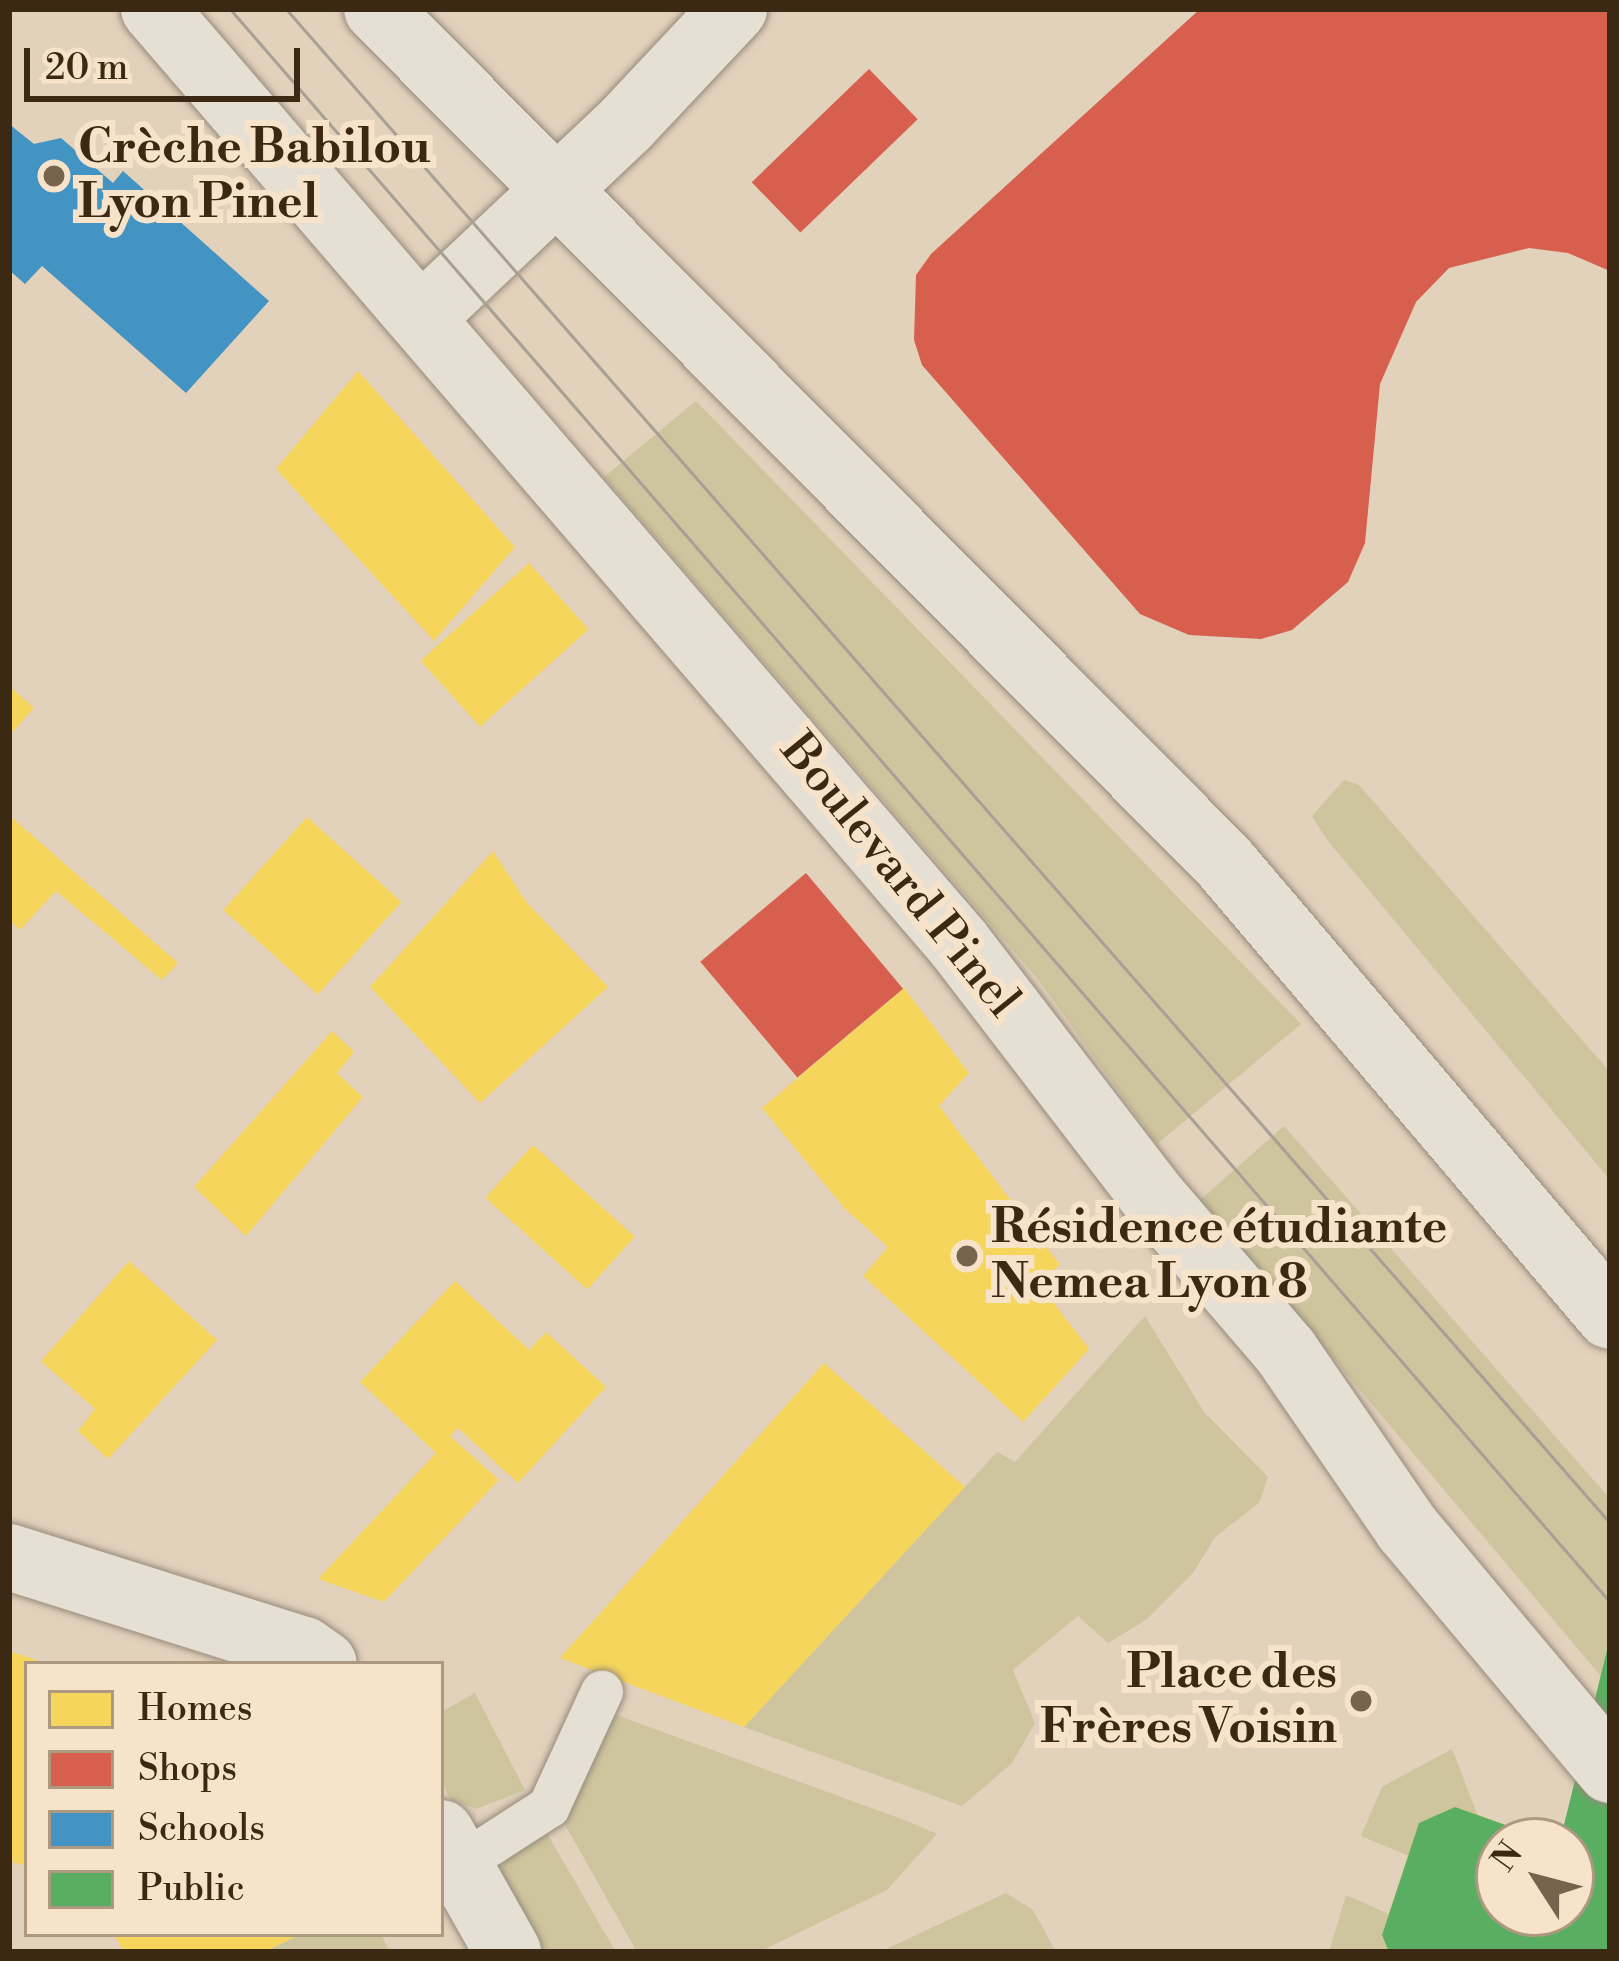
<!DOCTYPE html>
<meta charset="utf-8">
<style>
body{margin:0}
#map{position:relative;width:1619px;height:1961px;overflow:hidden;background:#e2d1bb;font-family:"Libre Bodoni",serif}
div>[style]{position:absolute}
.green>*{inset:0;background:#cec59e}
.homes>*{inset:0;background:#f6d55c;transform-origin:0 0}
.shops>*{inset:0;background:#d6604d;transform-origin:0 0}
.schools>*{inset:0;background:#4393c3}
.public>*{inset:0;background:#5aae61}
.roads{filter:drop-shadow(0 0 3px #978b7c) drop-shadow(0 0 3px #978b7c)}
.service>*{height:42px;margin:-21px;padding:0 21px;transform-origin:21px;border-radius:21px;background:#e6dfd4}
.minor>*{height:66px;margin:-33px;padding:0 33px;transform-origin:33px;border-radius:33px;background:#e6dfd4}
.tertiary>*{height:66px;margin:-33px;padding:0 33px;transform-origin:33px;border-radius:33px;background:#e6dfd4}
.tram>*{height:3px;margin:-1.5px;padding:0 1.5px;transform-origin:1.5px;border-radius:1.5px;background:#a8a095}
.dots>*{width:33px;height:33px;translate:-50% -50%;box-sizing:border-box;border:6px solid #f6e3c9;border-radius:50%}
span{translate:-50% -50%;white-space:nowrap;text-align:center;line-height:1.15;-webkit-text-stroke:12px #f6e3c9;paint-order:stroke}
.poi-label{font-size:48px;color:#3c2913;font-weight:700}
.left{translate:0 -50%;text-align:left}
.right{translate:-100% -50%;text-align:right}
.street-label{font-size:48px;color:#3c2913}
.frame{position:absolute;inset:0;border:12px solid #3c2913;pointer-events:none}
.legend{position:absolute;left:24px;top:1661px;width:420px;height:276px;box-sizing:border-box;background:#f6e3c9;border:3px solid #ac9980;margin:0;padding:15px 21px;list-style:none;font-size:36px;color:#3c2913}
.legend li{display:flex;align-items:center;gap:24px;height:60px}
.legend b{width:60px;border:3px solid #ac9980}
.north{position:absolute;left:1475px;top:1817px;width:120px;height:120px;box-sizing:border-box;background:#f6e3c9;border:3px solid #ac9980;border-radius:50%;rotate:306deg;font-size:33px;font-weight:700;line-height:48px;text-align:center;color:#3c2913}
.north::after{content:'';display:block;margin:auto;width:42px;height:54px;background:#76644e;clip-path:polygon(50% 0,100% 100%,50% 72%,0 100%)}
.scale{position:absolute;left:24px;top:48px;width:276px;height:54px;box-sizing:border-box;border:6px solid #3c2913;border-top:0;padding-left:15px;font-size:36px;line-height:42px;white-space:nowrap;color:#3c2913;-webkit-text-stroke:9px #f6e3c9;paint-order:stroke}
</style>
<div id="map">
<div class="green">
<i style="clip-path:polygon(696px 401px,1301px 1024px,1157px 1144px,1037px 978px,604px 477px)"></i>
<i style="clip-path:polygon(1344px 780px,1359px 785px,1610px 1072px,1610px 1180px,1328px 841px,1312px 816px)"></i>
<i style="clip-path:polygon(1284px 1126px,1610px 1499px,1610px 1687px,1200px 1200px)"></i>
<i style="clip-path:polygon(1145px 1316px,1204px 1412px,1268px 1477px,1259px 1503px,1215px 1537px,1193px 1573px,1146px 1620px,1108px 1643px,1078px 1616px,1013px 1670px,1035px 1723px,1012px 1763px,962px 1806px,744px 1727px,997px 1452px,1015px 1462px)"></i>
<i style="clip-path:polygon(475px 1693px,525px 1790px,476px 1809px,451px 1800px,441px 1781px,441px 1712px)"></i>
<i style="clip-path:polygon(608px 1712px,907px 1821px,937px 1834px,887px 1890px,759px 1952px,637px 1952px,563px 1821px)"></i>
<i style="clip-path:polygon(1452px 1749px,1478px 1816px,1409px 1856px,1361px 1836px,1382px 1787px)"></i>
<i style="clip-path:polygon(546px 1832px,616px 1952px,539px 1952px,499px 1884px,504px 1861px)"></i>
<i style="clip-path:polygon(1006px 1893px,1033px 1910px,1056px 1952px,880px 1952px)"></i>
<i style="clip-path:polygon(1346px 1895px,1389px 1914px,1382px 1935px,1389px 1952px,1329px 1952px)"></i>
<i style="clip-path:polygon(301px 1934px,381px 1934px,390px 1952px,264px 1952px)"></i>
</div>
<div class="homes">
<i style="clip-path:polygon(358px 371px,515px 547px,434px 641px,276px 469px)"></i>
<i style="left:529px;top:563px;width:89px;height:146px;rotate:48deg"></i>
<i style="clip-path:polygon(9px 686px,34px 708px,9px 736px)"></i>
<i style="clip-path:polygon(9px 815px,178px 963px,162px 980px,56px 891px,20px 930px,9px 920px)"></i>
<i style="left:307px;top:817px;width:127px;height:125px;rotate:42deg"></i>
<i style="clip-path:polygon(493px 851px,527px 903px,608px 987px,480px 1103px,370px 987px)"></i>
<i style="clip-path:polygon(904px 988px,969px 1073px,939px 1106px,1060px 1265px,1037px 1281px,1089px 1349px,1023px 1422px,863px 1276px,888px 1247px,845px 1209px,762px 1108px)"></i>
<i style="clip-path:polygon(332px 1031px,354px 1052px,337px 1073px,363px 1097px,246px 1236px,194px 1187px)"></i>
<i style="left:533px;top:1145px;width:137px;height:71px;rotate:42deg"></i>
<i style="clip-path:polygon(129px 1261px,217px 1340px,108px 1459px,78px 1431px,95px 1409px,41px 1361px)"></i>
<i style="clip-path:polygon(455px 1281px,529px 1350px,546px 1332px,606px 1387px,518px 1483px,458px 1428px,450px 1436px,499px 1480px,384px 1602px,318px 1579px,436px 1453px,360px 1382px)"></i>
<i style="clip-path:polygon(824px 1363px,965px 1487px,744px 1727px,560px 1658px)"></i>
<i style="clip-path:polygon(9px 1651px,45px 1663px,27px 1664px,27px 1866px,9px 1861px)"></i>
<i style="clip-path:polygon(1455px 1807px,1548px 1840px,1499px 1841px,1499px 1913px,1567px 1913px,1551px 1952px,1389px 1952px,1382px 1935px,1419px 1823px)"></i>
<i style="clip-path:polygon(114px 1934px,301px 1934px,264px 1952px,124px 1952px)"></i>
</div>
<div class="shops">
<i style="clip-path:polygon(1200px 9px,1610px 9px,1610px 271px,1568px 253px,1529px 248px,1449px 268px,1416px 302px,1380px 384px,1365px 543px,1348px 582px,1292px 630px,1261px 639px,1189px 635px,1140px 614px,922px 365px,914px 340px,916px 275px,931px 254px)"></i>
<i style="left:869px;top:69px;width:70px;height:163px;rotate:46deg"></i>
<i style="left:806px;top:873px;width:151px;height:138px;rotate:50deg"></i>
</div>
<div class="schools">
<i style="clip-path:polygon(9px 124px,34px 144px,61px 138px,113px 183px,123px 171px,269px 301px,186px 393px,42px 266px,25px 284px,9px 270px)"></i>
</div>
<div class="public">
<i style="clip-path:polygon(1610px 1638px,1610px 1952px,1389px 1952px,1382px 1935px,1419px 1823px,1455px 1807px,1548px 1840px,1499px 1841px,1499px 1913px,1571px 1913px,1571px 1841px,1560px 1841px)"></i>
</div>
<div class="roads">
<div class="service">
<i style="left:459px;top:1865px;width:107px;rotate:-32.8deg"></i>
<i style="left:549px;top:1807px;width:127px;rotate:-65.3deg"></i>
</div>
<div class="minor">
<i style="left:423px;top:316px;width:279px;rotate:-43.4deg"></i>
<i style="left:626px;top:124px;width:158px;rotate:-46.8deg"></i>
<i style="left:9px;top:1557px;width:309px;rotate:17.5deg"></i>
<i style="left:304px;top:1650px;width:24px;rotate:35deg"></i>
<i style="left:441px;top:1833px;width:137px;rotate:60.6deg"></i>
</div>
<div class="tertiary">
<i style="left:154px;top:9px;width:1234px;rotate:49.27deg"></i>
<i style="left:959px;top:944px;width:312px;rotate:52.5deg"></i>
<i style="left:1149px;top:1192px;width:211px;rotate:49.4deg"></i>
<i style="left:1286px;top:1352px;width:214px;rotate:55.5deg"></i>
<i style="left:1407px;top:1528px;width:316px;rotate:50deg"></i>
<i style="left:377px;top:9px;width:1201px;rotate:45.2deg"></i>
<i style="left:1223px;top:861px;width:597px;rotate:49.62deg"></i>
</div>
</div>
<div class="tram">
<i style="left:230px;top:9px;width:2108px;rotate:49.1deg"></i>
<i style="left:286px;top:9px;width:2011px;rotate:48.83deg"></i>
</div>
<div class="dots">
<i style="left:54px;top:176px;background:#76644e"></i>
<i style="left:967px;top:1256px;background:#76644e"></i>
<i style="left:1361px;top:1701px;background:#76644e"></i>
</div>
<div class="poi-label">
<span class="left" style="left:78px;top:176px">Crèche Babilou<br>Lyon Pinel</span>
<span class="left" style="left:991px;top:1256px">Résidence étudiante<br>Nemea Lyon 8</span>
<span class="right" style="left:1337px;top:1701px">Place des<br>Frères Voisin</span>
</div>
<div class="street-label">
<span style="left:899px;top:876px;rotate:51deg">Boulevard Pinel</span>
</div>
<div class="frame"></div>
<ul class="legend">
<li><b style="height:33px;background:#f6d55c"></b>Homes</li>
<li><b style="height:33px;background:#d6604d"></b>Shops</li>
<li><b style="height:33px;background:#4393c3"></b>Schools</li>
<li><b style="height:33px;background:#5aae61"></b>Public</li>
</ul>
<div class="north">N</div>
<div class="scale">20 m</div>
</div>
